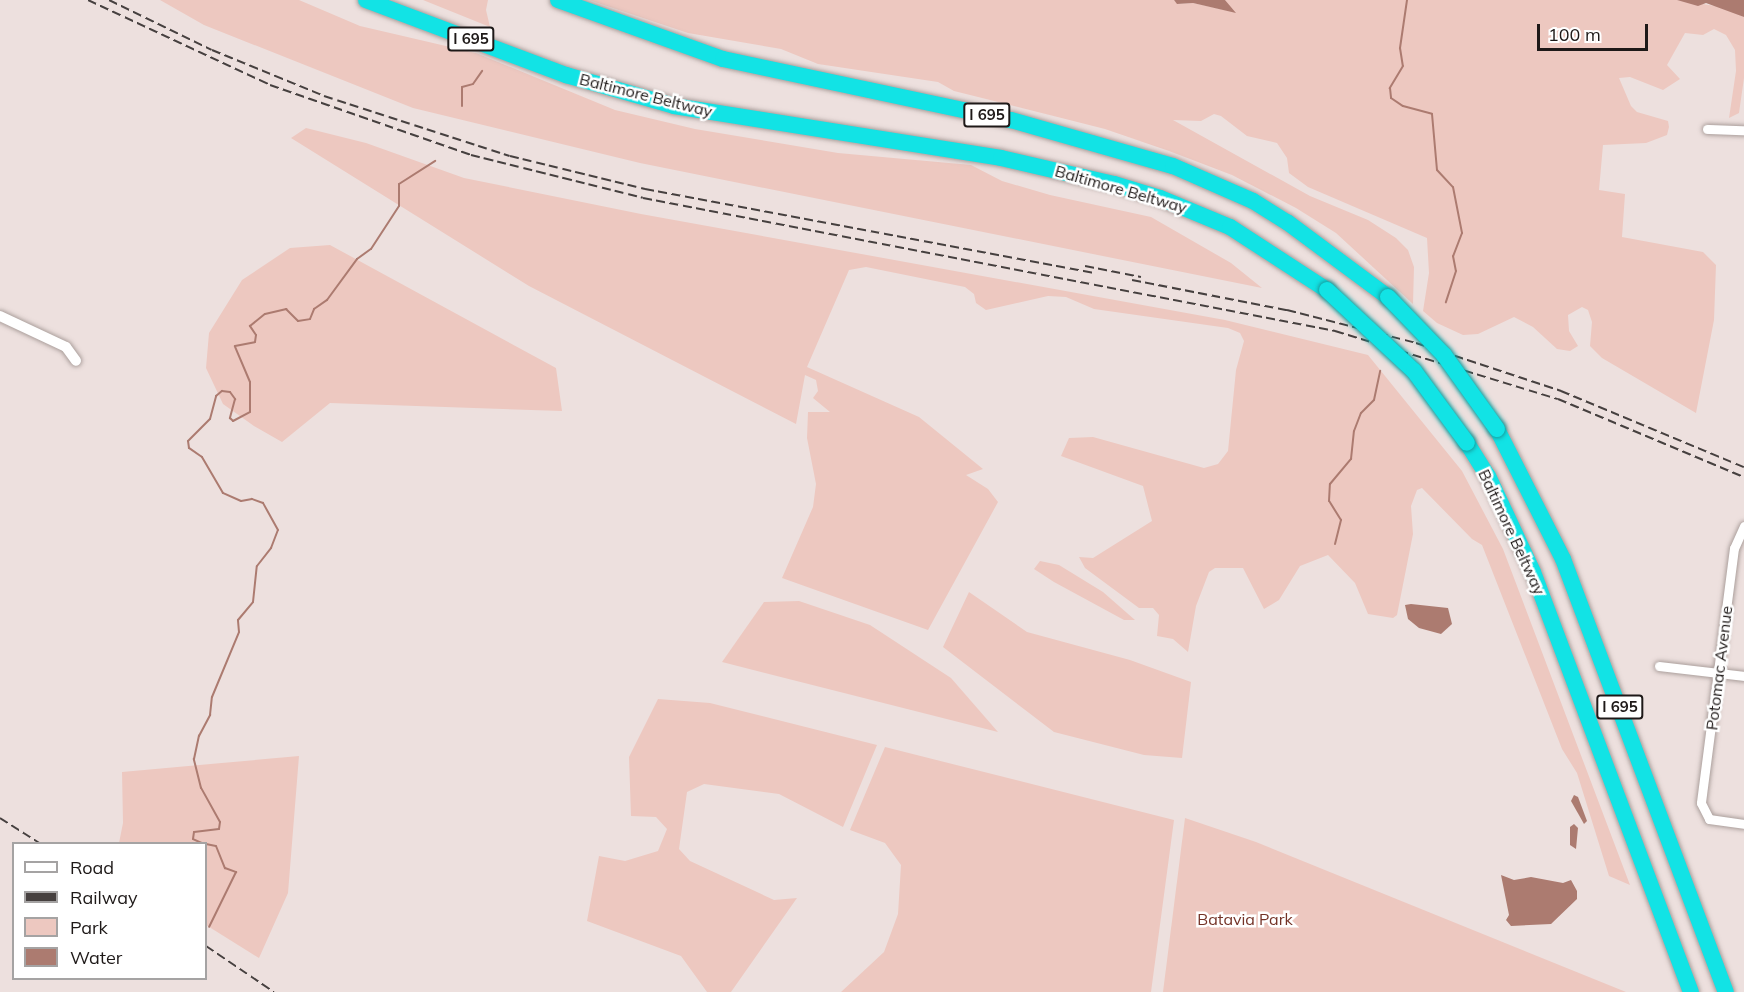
<!DOCTYPE html>
<style>
body{margin:0}
#map{position:relative;width:1744px;height:992px;overflow:hidden;background:#ede0de;font-family:Mulish,sans-serif}
div>[style]{position:absolute}
.green>*{inset:0;background:#edc8c0}
.water>*{inset:0;background:#ac7b70}
.stream>*{height:2px;margin:-1px;padding:0 1px;transform-origin:1px;border-radius:1px;background:#ac7b70}
.roads{filter:drop-shadow(0 0 2px #ab9f9c) drop-shadow(0 0 2px #ab9f9c)}
.minor>*{height:9px;margin:-4.5px;padding:0 4.5px;transform-origin:4.5px;border-radius:4.5px;background:#fff}
.tertiary>*{height:10px;margin:-5px;padding:0 5px;transform-origin:5px;border-radius:5px;background:#fff}
.motorway>*{height:16px;margin:-8px;padding:0 8px;transform-origin:8px;border-radius:8px;background:#12e3e5}
.rail>*{height:2px;margin-top:-1px;transform-origin:0;background:repeating-linear-gradient(90deg,#46403f 0 9px,transparent 0 13.5px)}
.bridges{filter:drop-shadow(0 0 2px #169c9d) drop-shadow(0 0 2px #169c9d)}
.motorway-bridge>*{height:16px;margin:-8px;padding:0 8px;transform-origin:8px;border-radius:8px;background:#12e3e5}
span{translate:-50% -50%;white-space:nowrap;text-align:center;line-height:1.15;-webkit-text-stroke:5px #fff;paint-order:stroke}
.shield-label span{padding:2px 4px;background:#fff;border:2px solid;border-radius:4px;-webkit-text-stroke-width:0}
.shield-label{font-size:15px;color:#1e1918;font-weight:700}
.street-label{font-size:16px;color:#1e1918}
.park-label{font-size:16px;color:#733226}
.legend{position:absolute;left:12px;top:842px;width:195px;height:138px;box-sizing:border-box;background:#fff;border:2px solid #a5a3a3;margin:0;padding:8px 10px;list-style:none;font-size:18px;color:#1e1918}
.legend li{display:flex;align-items:center;gap:12px;height:30px}
.legend b{width:30px;border:2px solid #a5a3a3}
.scale{position:absolute;left:1537px;top:24px;width:111px;height:27px;box-sizing:border-box;border:3px solid #1e1918;border-top:0;padding-left:8px;font-size:18px;line-height:21px;white-space:nowrap;color:#1e1918;-webkit-text-stroke:4px #fff;paint-order:stroke}
</style>
<div id="map">
<div class="green">
<i style="clip-path:polygon(160px 0,299px 0,360px 26px,476px 53px,615px 110px,695px 129px,838px 153px,971px 165px,1002px 181px,1050px 195px,1151px 217px,1231px 263px,1262px 288px,640px 163px,413px 108px,204px 25px)"></i>
<i style="clip-path:polygon(423px 0,488px 0,486px 10px,490px 27px)"></i>
<i style="clip-path:polygon(589px 0,1174px 0,1178px 4px,1193px 3px,1234px 12px,1225px 0,1677px 0,1722px 7px,1744px 17px,1744px 78px,1739px 113px,1729px 118px,1736px 71px,1735px 50px,1726px 35px,1714px 29px,1703px 35px,1685px 33px,1667px 65px,1680px 79px,1663px 90px,1630px 77px,1619px 78px,1631px 106px,1637px 112px,1668px 121px,1669px 127px,1667px 135px,1646px 143px,1603px 145px,1599px 190px,1625px 194px,1622px 237px,1703px 252px,1716px 265px,1714px 320px,1696px 413px,1602px 358px,1590px 346px,1592px 322px,1588px 310px,1582px 307px,1568px 315px,1569px 331px,1578px 346px,1570px 351px,1557px 349px,1533px 327px,1514px 317px,1478px 334px,1463px 335px,1437px 323px,1423px 311px,1429px 273px,1427px 238px,1308px 187px,1289px 173px,1287px 158px,1277px 143px,1247px 136px,1221px 116px,1214px 114px,1201px 121px,1173px 120px,1310px 196px,1368px 220px,1396px 238px,1408px 250px,1414px 267px,1413px 304px,1336px 233px,1296px 208px,1232px 175px,1169px 151px,1105px 129px,954px 91px,938px 82px,818px 64px,781px 49px,688px 33px)"></i>
<i style="clip-path:polygon(306px 128px,366px 143px,464px 178px,641px 214px,1225px 320px,1368px 355px,1462px 471px,1503px 549px,1630px 885px,1609px 876px,1577px 773px,1562px 749px,1482px 545px,1472px 539px,1422px 488px,1417px 490px,1411px 506px,1413px 534px,1397px 615px,1393px 618px,1368px 614px,1355px 583px,1328px 555px,1300px 566px,1279px 600px,1264px 609px,1243px 568px,1215px 568px,1209px 572px,1196px 606px,1188px 652px,1173px 639px,1157px 636px,1159px 615px,1153px 608px,1139px 608px,1085px 568px,1079px 557px,1093px 558px,1152px 521px,1143px 486px,1061px 456px,1069px 438px,1093px 437px,1204px 468px,1218px 464px,1228px 451px,1236px 370px,1244px 341px,1240px 333px,1228px 328px,1094px 309px,1066px 297px,1048px 296px,986px 310px,976px 303px,974px 294px,965px 287px,866px 267px,849px 270px,807px 367px,919px 417px,983px 469px,966px 475px,988px 489px,998px 502px,928px 630px,782px 578px,813px 507px,816px 484px,807px 438px,808px 412px,830px 412px,813px 398px,818px 391px,816px 380px,805px 375px,796px 424px,529px 286px,291px 138px)"></i>
<i style="clip-path:polygon(330px 245px,556px 368px,562px 411px,330px 403px,282px 442px,254px 426px,223px 404px,206px 368px,209px 333px,242px 280px,290px 248px)"></i>
<i style="clip-path:polygon(1040px 561px,1059px 565px,1103px 592px,1135px 620px,1124px 620px,1054px 582px,1034px 569px)"></i>
<i style="clip-path:polygon(969px 592px,1027px 632px,1130px 660px,1191px 682px,1182px 758px,1144px 755px,1054px 732px,943px 647px)"></i>
<i style="clip-path:polygon(799px 601px,870px 625px,951px 678px,998px 732px,722px 662px,764px 602px)"></i>
<i style="clip-path:polygon(658px 699px,710px 703px,877px 745px,843px 827px,779px 794px,704px 784px,687px 792px,679px 849px,690px 861px,774px 900px,797px 898px,731px 992px,707px 992px,681px 956px,587px 921px,599px 856px,625px 861px,658px 851px,667px 829px,656px 817px,631px 816px,629px 757px)"></i>
<i style="clip-path:polygon(885px 747px,1174px 820px,1151px 992px,841px 992px,884px 952px,898px 914px,901px 865px,885px 843px,850px 830px)"></i>
<i style="clip-path:polygon(299px 756px,288px 893px,259px 958px,206px 925px,206px 844px,119px 843px,123px 823px,122px 772px)"></i>
<i style="clip-path:polygon(1185px 818px,1256px 842px,1626px 992px,1163px 992px)"></i>
</div>
<div class="water">
<i style="clip-path:polygon(1174px 0,1225px 0,1236px 13px,1193px 3px,1177px 4px)"></i>
<i style="clip-path:polygon(1677px 0,1744px 0,1744px 17px,1706px 3px,1698px 6px)"></i>
<i style="clip-path:polygon(1411px 604px,1448px 608px,1452px 624px,1441px 634px,1419px 628px,1408px 619px,1405px 605px)"></i>
<i style="clip-path:polygon(1574px 795px,1578px 797px,1587px 821px,1584px 824px,1571px 801px)"></i>
<i style="clip-path:polygon(1574px 824px,1578px 828px,1576px 849px,1570px 845px,1570px 827px)"></i>
<i style="clip-path:polygon(1501px 875px,1514px 880px,1531px 877px,1563px 883px,1571px 880px,1577px 891px,1577px 899px,1551px 924px,1511px 926px,1506px 920px,1509px 915px)"></i>
</div>
<div class="stream">
<i style="left:1407px;top:0;width:49px;rotate:98.3deg"></i>
<i style="left:1400px;top:48px;width:18px;rotate:81deg"></i>
<i style="left:1403px;top:66px;width:26px;rotate:121deg"></i>
<i style="left:1390px;top:88px;width:10px;rotate:84deg"></i>
<i style="left:1391px;top:98px;width:14px;rotate:34deg"></i>
<i style="left:1403px;top:106px;width:30px;rotate:15deg"></i>
<i style="left:1432px;top:114px;width:56px;rotate:84.9deg"></i>
<i style="left:1437px;top:170px;width:23px;rotate:47deg"></i>
<i style="left:1453px;top:187px;width:47px;rotate:78.9deg"></i>
<i style="left:1462px;top:233px;width:25px;rotate:111deg"></i>
<i style="left:1453px;top:256px;width:15px;rotate:79deg"></i>
<i style="left:1456px;top:271px;width:33px;rotate:108deg"></i>
<i style="left:462px;top:106px;width:19px;rotate:-90deg"></i>
<i style="left:462px;top:87px;width:11px;rotate:-15deg"></i>
<i style="left:473px;top:84px;width:16px;rotate:-55deg"></i>
<i style="left:1335px;top:544px;width:25px;rotate:-76deg"></i>
<i style="left:1341px;top:520px;width:22px;rotate:-122deg"></i>
<i style="left:1329px;top:501px;width:17px;rotate:-87deg"></i>
<i style="left:1330px;top:484px;width:33px;rotate:-50deg"></i>
<i style="left:1351px;top:459px;width:28px;rotate:-84deg"></i>
<i style="left:1354px;top:431px;width:19px;rotate:-69deg"></i>
<i style="left:1361px;top:413px;width:18px;rotate:-45deg"></i>
<i style="left:1374px;top:400px;width:30px;rotate:-78deg"></i>
<i style="left:204px;top:844px;width:12px;rotate:-156deg"></i>
<i style="left:193px;top:839px;width:7px;rotate:-82deg"></i>
<i style="left:194px;top:832px;width:25px;rotate:-7deg"></i>
<i style="left:219px;top:829px;width:7px;rotate:-82deg"></i>
<i style="left:220px;top:822px;width:39px;rotate:-119deg"></i>
<i style="left:201px;top:788px;width:30px;rotate:-104deg"></i>
<i style="left:194px;top:759px;width:24px;rotate:-78deg"></i>
<i style="left:199px;top:736px;width:24px;rotate:-62deg"></i>
<i style="left:210px;top:715px;width:18px;rotate:-84deg"></i>
<i style="left:212px;top:697px;width:70px;rotate:-67.4deg"></i>
<i style="left:239px;top:632px;width:12px;rotate:-95deg"></i>
<i style="left:238px;top:620px;width:23px;rotate:-50deg"></i>
<i style="left:253px;top:602px;width:36px;rotate:-84deg"></i>
<i style="left:257px;top:566px;width:23px;rotate:-52deg"></i>
<i style="left:271px;top:548px;width:19px;rotate:-69deg"></i>
<i style="left:278px;top:530px;width:31px;rotate:-119deg"></i>
<i style="left:263px;top:503px;width:12px;rotate:-160deg"></i>
<i style="left:252px;top:499px;width:11px;rotate:170deg"></i>
<i style="left:241px;top:501px;width:20px;rotate:-156deg"></i>
<i style="left:223px;top:493px;width:42px;rotate:-120.3deg"></i>
<i style="left:202px;top:457px;width:16px;rotate:-145deg"></i>
<i style="left:189px;top:448px;width:7px;rotate:-98deg"></i>
<i style="left:188px;top:441px;width:31px;rotate:-45deg"></i>
<i style="left:210px;top:419px;width:24px;rotate:-75deg"></i>
<i style="left:216px;top:396px;width:8px;rotate:-40deg"></i>
<i style="left:222px;top:391px;width:8px;rotate:7deg"></i>
<i style="left:230px;top:392px;width:9px;rotate:54deg"></i>
<i style="left:235px;top:399px;width:20px;rotate:105deg"></i>
<i style="left:230px;top:418px;width:4px;rotate:45deg"></i>
<i style="left:233px;top:421px;width:19px;rotate:-28deg"></i>
<i style="left:250px;top:412px;width:30px;rotate:-90deg"></i>
<i style="left:250px;top:382px;width:39px;rotate:-113deg"></i>
<i style="left:235px;top:346px;width:20px;rotate:-11deg"></i>
<i style="left:255px;top:342px;width:7px;rotate:-82deg"></i>
<i style="left:256px;top:335px;width:11px;rotate:-124deg"></i>
<i style="left:250px;top:326px;width:19px;rotate:-39deg"></i>
<i style="left:265px;top:314px;width:22px;rotate:-13deg"></i>
<i style="left:286px;top:309px;width:17px;rotate:45deg"></i>
<i style="left:298px;top:321px;width:12px;rotate:-9deg"></i>
<i style="left:310px;top:319px;width:11px;rotate:-68deg"></i>
<i style="left:314px;top:309px;width:16px;rotate:-35deg"></i>
<i style="left:327px;top:300px;width:51px;rotate:-53.8deg"></i>
<i style="left:357px;top:259px;width:17px;rotate:-36deg"></i>
<i style="left:371px;top:249px;width:51px;rotate:-56.9deg"></i>
<i style="left:399px;top:206px;width:22px;rotate:-90deg"></i>
<i style="left:399px;top:184px;width:43px;rotate:-32.6deg"></i>
<i style="left:206px;top:844px;width:10px;rotate:11deg"></i>
<i style="left:216px;top:846px;width:24px;rotate:68deg"></i>
<i style="left:225px;top:868px;width:12px;rotate:20deg"></i>
<i style="left:236px;top:872px;width:61px;rotate:116.1deg"></i>
</div>
<div class="roads">
<div class="minor">
<i style="left:1707px;top:129px;width:37px;rotate:2deg"></i>
<i style="left:1744px;top:526px;width:24px;rotate:114deg"></i>
<i style="left:1734px;top:548px;width:257px;rotate:97.4deg"></i>
<i style="left:1701px;top:803px;width:18px;rotate:63deg"></i>
<i style="left:1709px;top:819px;width:35px;rotate:8deg"></i>
<i style="left:1659px;top:666px;width:86px;rotate:6.7deg"></i>
</div>
<div class="tertiary">
<i style="left:0;top:316px;width:73px;rotate:25.2deg"></i>
<i style="left:66px;top:347px;width:17px;rotate:54deg"></i>
</div>
<div class="motorway">
<i style="left:366px;top:0;width:214px;rotate:20.6deg"></i>
<i style="left:566px;top:75px;width:112px;rotate:16deg"></i>
<i style="left:674px;top:106px;width:331px;rotate:9deg"></i>
<i style="left:1001px;top:158px;width:116px;rotate:13deg"></i>
<i style="left:1114px;top:184px;width:48px;rotate:16.9deg"></i>
<i style="left:1160px;top:198px;width:76px;rotate:22.5deg"></i>
<i style="left:1230px;top:227px;width:116px;rotate:33deg"></i>
<i style="left:558px;top:0;width:175px;rotate:19.7deg"></i>
<i style="left:723px;top:59px;width:294px;rotate:12deg"></i>
<i style="left:1011px;top:120px;width:168px;rotate:15.9deg"></i>
<i style="left:1173px;top:166px;width:87px;rotate:23.6deg"></i>
<i style="left:1253px;top:201px;width:40px;rotate:32deg"></i>
<i style="left:1287px;top:222px;width:126px;rotate:36.6deg"></i>
<i style="left:1497px;top:429px;width:146px;rotate:63.1deg"></i>
<i style="left:1563px;top:559px;width:463px;rotate:69.4deg"></i>
<i style="left:1467px;top:443px;width:39px;rotate:58deg"></i>
<i style="left:1488px;top:476px;width:106px;rotate:64.9deg"></i>
<i style="left:1533px;top:572px;width:449px;rotate:69.4deg"></i>
</div>
</div>
<div class="rail">
<i style="left:88px;top:0;width:201px;rotate:25deg"></i>
<i style="left:270px;top:85px;width:213px;rotate:19.2deg"></i>
<i style="left:471px;top:155px;width:177px;rotate:14deg"></i>
<i style="left:643px;top:198px;width:705px;rotate:10.88deg"></i>
<i style="left:1335px;top:331px;width:233px;rotate:17deg"></i>
<i style="left:1558px;top:399px;width:202px;rotate:22.8deg"></i>
<i style="left:109px;top:0;width:114px;rotate:25.9deg"></i>
<i style="left:212px;top:50px;width:121px;rotate:22.3deg"></i>
<i style="left:324px;top:96px;width:195px;rotate:17.9deg"></i>
<i style="left:510px;top:156px;width:139px;rotate:13.7deg"></i>
<i style="left:645px;top:189px;width:457px;rotate:10.6deg"></i>
<i style="left:1085px;top:266px;width:57px;rotate:11.1deg"></i>
<i style="left:1132px;top:280px;width:158px;rotate:11deg"></i>
<i style="left:1287px;top:310px;width:133px;rotate:14.3deg"></i>
<i style="left:1416px;top:343px;width:153px;rotate:18.3deg"></i>
<i style="left:1561px;top:391px;width:198px;rotate:22.6deg"></i>
<i style="left:0;top:818px;width:49px;rotate:32.4deg"></i>
<i style="left:206px;top:946px;width:82px;rotate:34.1deg"></i>
</div>
<div class="bridges">
<div class="motorway-bridge">
<i style="left:1327px;top:290px;width:119px;rotate:43deg"></i>
<i style="left:1414px;top:371px;width:89px;rotate:53.6deg"></i>
<i style="left:1388px;top:297px;width:81px;rotate:46deg"></i>
<i style="left:1444px;top:355px;width:91px;rotate:54.4deg"></i>
</div>
</div>
<div class="shield-label">
<span style="left:471px;top:39px">I 695</span>
<span style="left:987px;top:115px">I 695</span>
<span style="left:1620px;top:707px">I 695</span>
</div>
<div class="street-label">
<span style="left:646px;top:95px;rotate:14deg">Baltimore Beltway</span>
<span style="left:1121px;top:189px;rotate:16deg">Baltimore Beltway</span>
<span style="left:1512px;top:532px;rotate:65deg">Baltimore Beltway</span>
<span style="left:1719px;top:668px;rotate:-83deg">Potomac Avenue</span>
</div>
<div class="park-label">
<span style="left:1245px;top:919px">Batavia Park</span>
</div>
<ul class="legend">
<li><b style="height:8px;background:#fff"></b>Road</li>
<li><b style="height:8px;background:#46403f"></b>Railway</li>
<li><b style="height:16px;background:#edc8c0"></b>Park</li>
<li><b style="height:16px;background:#ac7b70"></b>Water</li>
</ul>
<div class="scale">100 m</div>
</div>
